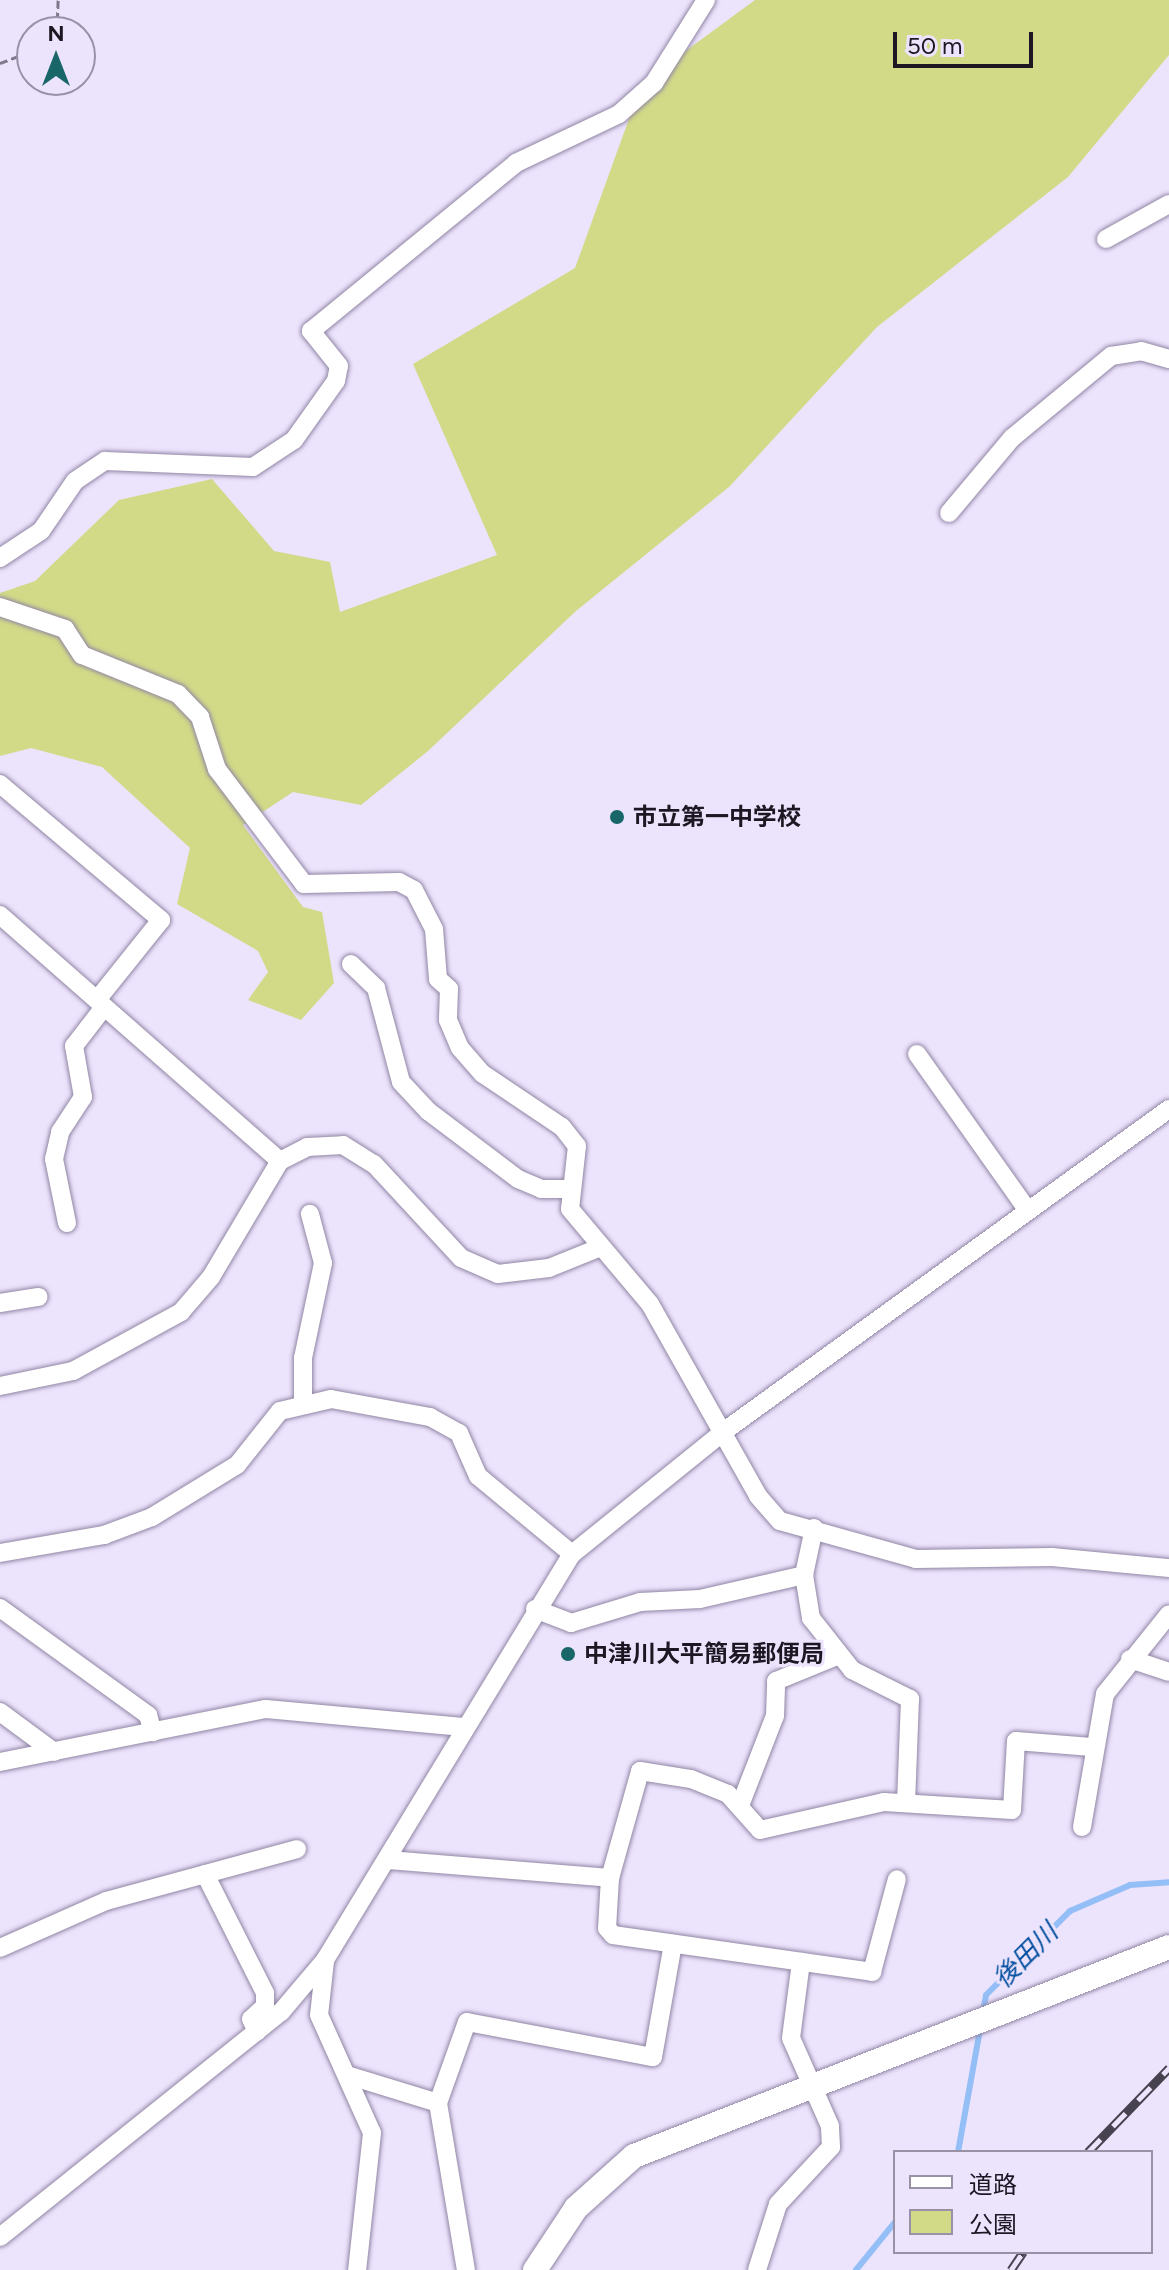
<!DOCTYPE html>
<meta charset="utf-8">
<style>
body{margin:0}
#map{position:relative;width:1169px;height:2270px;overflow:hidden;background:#ece3fd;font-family:Figtree,"Noto Sans JP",sans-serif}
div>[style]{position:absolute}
.green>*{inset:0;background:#d2da88}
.stream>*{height:6px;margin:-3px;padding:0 3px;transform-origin:3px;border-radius:3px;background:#94bef6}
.path>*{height:3px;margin-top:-1.5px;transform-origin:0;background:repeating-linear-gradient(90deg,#7f788b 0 8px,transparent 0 12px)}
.roads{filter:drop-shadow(0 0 2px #9186a4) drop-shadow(0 0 2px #9186a4)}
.street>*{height:18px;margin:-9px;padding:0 9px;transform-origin:9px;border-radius:9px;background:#fff}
.secondary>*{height:24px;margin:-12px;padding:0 12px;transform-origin:12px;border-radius:12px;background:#fff}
.rail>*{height:9px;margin-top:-4.5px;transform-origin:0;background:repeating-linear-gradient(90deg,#ece3fd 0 18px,#474250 0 36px);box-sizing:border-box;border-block:2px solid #474250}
.dots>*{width:22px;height:22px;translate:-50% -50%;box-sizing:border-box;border:4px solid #ece3fd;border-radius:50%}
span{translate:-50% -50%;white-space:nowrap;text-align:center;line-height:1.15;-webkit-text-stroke:6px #ece3fd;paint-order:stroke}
.poi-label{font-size:24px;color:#1c1723;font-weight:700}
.left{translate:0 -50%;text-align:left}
.water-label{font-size:26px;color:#024f9f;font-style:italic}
.legend{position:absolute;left:893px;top:2150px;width:260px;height:104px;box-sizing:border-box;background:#ece3fd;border:2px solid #9991a6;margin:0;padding:10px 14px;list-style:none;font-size:24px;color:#1c1723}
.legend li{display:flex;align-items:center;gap:16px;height:40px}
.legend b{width:40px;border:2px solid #9991a6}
.north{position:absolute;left:16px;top:16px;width:80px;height:80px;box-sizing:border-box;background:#ece3fd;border:2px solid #9991a6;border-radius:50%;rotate:0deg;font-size:22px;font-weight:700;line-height:32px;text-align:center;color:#1c1723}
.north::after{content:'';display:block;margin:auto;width:28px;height:36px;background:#186668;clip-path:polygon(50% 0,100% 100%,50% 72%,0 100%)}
.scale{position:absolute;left:893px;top:32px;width:140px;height:36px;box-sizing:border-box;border:4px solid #1c1723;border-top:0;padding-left:10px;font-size:24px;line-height:28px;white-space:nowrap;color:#1c1723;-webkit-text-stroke:6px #ece3fd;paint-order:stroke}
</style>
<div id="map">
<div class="green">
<i style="clip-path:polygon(755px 0,1169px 0,1169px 55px,1068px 177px,877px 327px,729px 487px,576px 611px,428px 751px,361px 805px,293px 792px,243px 825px,303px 907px,322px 912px,334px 983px,301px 1020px,248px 1000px,268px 972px,258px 951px,177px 904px,190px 848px,102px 767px,31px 748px,0 756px,0 593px,35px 581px,119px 500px,212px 479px,274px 551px,330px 562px,340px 612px,497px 555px,413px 364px,575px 268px,642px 83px)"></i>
</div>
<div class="stream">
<i style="left:983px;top:2011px;width:16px;rotate:-79deg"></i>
<i style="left:986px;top:1995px;width:119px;rotate:-45deg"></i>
<i style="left:1070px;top:1911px;width:65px;rotate:-23.4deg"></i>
<i style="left:1130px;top:1885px;width:39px;rotate:-4deg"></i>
<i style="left:958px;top:2152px;width:124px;rotate:-79.8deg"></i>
<i style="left:856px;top:2270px;width:62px;rotate:-50.9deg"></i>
</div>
<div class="path">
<i style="left:57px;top:32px;width:32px;rotate:-88deg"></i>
<i style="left:0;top:63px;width:34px;rotate:-21deg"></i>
</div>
<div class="roads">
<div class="street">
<i style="left:1106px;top:239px;width:72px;rotate:-29.1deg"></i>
<i style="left:949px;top:513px;width:98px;rotate:-50deg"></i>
<i style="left:1012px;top:438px;width:129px;rotate:-39.6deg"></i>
<i style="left:1111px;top:356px;width:30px;rotate:-9deg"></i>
<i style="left:1141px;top:351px;width:29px;rotate:16deg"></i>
<i style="left:0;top:558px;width:49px;rotate:-33.4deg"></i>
<i style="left:41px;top:531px;width:60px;rotate:-55.8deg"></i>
<i style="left:75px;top:481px;width:36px;rotate:-34deg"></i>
<i style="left:105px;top:461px;width:148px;rotate:2.3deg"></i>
<i style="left:253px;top:467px;width:49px;rotate:-33.4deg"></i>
<i style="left:294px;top:440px;width:72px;rotate:-54.6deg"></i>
<i style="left:336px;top:381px;width:15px;rotate:-79deg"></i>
<i style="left:339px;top:366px;width:45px;rotate:-128.7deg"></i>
<i style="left:311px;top:331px;width:265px;rotate:-39.3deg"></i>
<i style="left:516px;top:163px;width:114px;rotate:-25.4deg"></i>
<i style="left:619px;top:114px;width:47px;rotate:-41.5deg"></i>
<i style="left:654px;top:83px;width:98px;rotate:-57.9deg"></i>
<i style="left:0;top:607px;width:69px;rotate:18.7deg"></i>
<i style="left:65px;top:629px;width:31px;rotate:57deg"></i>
<i style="left:82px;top:655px;width:104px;rotate:22.1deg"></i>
<i style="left:178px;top:694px;width:32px;rotate:46deg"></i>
<i style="left:200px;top:717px;width:55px;rotate:71.9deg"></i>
<i style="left:217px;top:769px;width:144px;rotate:52.9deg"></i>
<i style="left:304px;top:884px;width:95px;rotate:-1.2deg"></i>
<i style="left:399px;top:882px;width:17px;rotate:28deg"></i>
<i style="left:414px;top:890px;width:44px;rotate:62.9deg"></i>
<i style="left:434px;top:929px;width:50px;rotate:85.4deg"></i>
<i style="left:438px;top:979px;width:15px;rotate:42deg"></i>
<i style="left:449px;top:989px;width:31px;rotate:92deg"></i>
<i style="left:448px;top:1020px;width:30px;rotate:67deg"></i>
<i style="left:460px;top:1048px;width:35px;rotate:49deg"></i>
<i style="left:483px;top:1074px;width:95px;rotate:33.9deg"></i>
<i style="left:562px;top:1127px;width:24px;rotate:52deg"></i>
<i style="left:577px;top:1146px;width:63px;rotate:96.3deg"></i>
<i style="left:570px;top:1209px;width:124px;rotate:49.9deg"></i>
<i style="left:650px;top:1304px;width:220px;rotate:60.6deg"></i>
<i style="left:758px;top:1496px;width:33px;rotate:49deg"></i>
<i style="left:780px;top:1521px;width:141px;rotate:15.6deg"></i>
<i style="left:916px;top:1559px;width:136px;rotate:-0.8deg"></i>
<i style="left:1052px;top:1557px;width:118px;rotate:5.4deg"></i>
<i style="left:0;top:784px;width:211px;rotate:40.2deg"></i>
<i style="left:161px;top:920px;width:102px;rotate:128.7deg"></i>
<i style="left:0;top:915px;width:373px;rotate:41.3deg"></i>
<i style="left:351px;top:964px;width:35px;rotate:44deg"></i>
<i style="left:376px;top:988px;width:97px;rotate:75.1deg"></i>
<i style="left:401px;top:1082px;width:40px;rotate:47deg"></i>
<i style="left:428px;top:1111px;width:113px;rotate:37.1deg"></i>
<i style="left:518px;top:1179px;width:25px;rotate:23deg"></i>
<i style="left:541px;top:1189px;width:29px"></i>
<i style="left:917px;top:1054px;width:192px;rotate:54.7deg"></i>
<i style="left:67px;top:1223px;width:65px;rotate:-101.5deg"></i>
<i style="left:54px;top:1159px;width:28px;rotate:-77deg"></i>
<i style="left:60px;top:1132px;width:42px;rotate:-56.7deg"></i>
<i style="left:83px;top:1097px;width:52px;rotate:-100deg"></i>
<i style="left:74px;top:1046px;width:49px;rotate:-52.4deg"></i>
<i style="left:0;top:1303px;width:39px;rotate:-9deg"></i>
<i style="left:0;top:1386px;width:75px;rotate:-11.6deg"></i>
<i style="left:73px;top:1371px;width:123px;rotate:-28.6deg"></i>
<i style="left:181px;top:1312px;width:46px;rotate:-49.4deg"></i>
<i style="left:211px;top:1277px;width:135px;rotate:-59.3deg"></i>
<i style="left:280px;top:1161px;width:30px;rotate:-27deg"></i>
<i style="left:307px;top:1147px;width:36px;rotate:-3deg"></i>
<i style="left:343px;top:1145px;width:36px;rotate:32deg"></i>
<i style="left:374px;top:1164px;width:128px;rotate:47.2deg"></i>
<i style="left:461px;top:1258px;width:40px;rotate:23.4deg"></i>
<i style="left:498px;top:1274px;width:51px;rotate:-6.7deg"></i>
<i style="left:549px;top:1268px;width:56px;rotate:-22deg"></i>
<i style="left:303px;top:1401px;width:43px;rotate:-90deg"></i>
<i style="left:303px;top:1358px;width:97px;rotate:-78.1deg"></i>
<i style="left:323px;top:1263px;width:51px;rotate:-104.9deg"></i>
<i style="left:814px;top:1528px;width:48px;rotate:102deg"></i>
<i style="left:804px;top:1575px;width:44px;rotate:80.8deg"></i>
<i style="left:811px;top:1618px;width:66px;rotate:51.7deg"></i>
<i style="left:852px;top:1670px;width:65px;rotate:26.6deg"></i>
<i style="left:910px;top:1699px;width:102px;rotate:92.2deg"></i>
<i style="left:0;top:1553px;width:106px;rotate:-9.8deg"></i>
<i style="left:104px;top:1535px;width:51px;rotate:-20.6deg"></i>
<i style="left:152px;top:1517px;width:100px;rotate:-31.5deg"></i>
<i style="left:237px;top:1465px;width:69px;rotate:-51.5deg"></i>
<i style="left:280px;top:1411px;width:52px;rotate:-13.2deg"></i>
<i style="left:331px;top:1399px;width:101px;rotate:10.3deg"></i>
<i style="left:430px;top:1417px;width:33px;rotate:29deg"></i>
<i style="left:459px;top:1433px;width:47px;rotate:66.2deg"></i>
<i style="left:478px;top:1476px;width:122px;rotate:39.7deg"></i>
<i style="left:0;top:1608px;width:183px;rotate:35.9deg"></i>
<i style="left:148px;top:1715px;width:18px;rotate:74deg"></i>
<i style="left:535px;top:1609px;width:39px;rotate:21deg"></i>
<i style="left:571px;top:1623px;width:72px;rotate:-16.9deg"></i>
<i style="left:640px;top:1602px;width:60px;rotate:-2.9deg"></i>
<i style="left:700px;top:1599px;width:107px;rotate:-13deg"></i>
<i style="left:1130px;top:1659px;width:41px;rotate:18.4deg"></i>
<i style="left:0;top:1712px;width:67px;rotate:36.5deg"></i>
<i style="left:0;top:1762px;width:271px;rotate:-11.3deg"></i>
<i style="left:266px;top:1709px;width:198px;rotate:5.2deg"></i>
<i style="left:741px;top:1803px;width:93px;rotate:-68.7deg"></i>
<i style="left:775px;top:1716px;width:35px;rotate:-88deg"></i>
<i style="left:776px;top:1681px;width:66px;rotate:-22.3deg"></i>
<i style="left:1082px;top:1827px;width:135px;rotate:-80.2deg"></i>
<i style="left:1105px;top:1694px;width:102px;rotate:-51.3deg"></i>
<i style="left:388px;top:1860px;width:223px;rotate:4.6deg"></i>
<i style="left:610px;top:1878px;width:50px;rotate:93.4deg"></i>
<i style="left:607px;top:1928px;width:9px;rotate:49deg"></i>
<i style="left:613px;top:1935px;width:262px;rotate:8.1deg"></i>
<i style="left:872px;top:1972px;width:96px;rotate:-75deg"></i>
<i style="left:205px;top:1874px;width:133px;rotate:63.2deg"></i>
<i style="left:265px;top:1993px;width:13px;rotate:90deg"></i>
<i style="left:265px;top:2006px;width:19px;rotate:137deg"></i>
<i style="left:251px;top:2019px;width:14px;rotate:65deg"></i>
<i style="left:610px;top:1878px;width:111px;rotate:-74.3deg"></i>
<i style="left:640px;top:1771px;width:52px;rotate:8.9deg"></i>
<i style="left:691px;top:1779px;width:40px;rotate:22deg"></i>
<i style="left:728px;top:1794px;width:48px;rotate:48.4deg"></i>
<i style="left:760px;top:1830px;width:127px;rotate:-12.7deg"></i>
<i style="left:884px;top:1802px;width:128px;rotate:3.6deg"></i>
<i style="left:1012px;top:1810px;width:69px;rotate:-86.7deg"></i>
<i style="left:1016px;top:1741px;width:76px;rotate:4.5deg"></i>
<i style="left:0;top:1948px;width:116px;rotate:-23.9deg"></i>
<i style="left:106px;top:1901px;width:198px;rotate:-15.2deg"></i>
<i style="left:325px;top:1961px;width:54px;rotate:96.3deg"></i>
<i style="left:319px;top:2015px;width:129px;rotate:65.8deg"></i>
<i style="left:372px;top:2133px;width:138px;rotate:96.2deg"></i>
<i style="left:347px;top:2075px;width:95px;rotate:17.1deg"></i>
<i style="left:438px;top:2103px;width:86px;rotate:-70.3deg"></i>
<i style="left:467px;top:2022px;width:189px;rotate:10.7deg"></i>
<i style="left:653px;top:2057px;width:115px;rotate:-80deg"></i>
<i style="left:438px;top:2103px;width:169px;rotate:80.5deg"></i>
<i style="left:0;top:2237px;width:360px;rotate:-38.7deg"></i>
<i style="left:281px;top:2012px;width:68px;rotate:-49.8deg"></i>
<i style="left:325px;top:1960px;width:475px;rotate:-58.7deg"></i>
<i style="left:572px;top:1554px;width:194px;rotate:-38.9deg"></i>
<i style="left:723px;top:1432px;width:551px;rotate:-35.91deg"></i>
<i style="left:757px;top:2270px;width:69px;rotate:-72.3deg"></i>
<i style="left:778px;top:2204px;width:78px;rotate:-47.1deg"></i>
<i style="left:831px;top:2147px;width:21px;rotate:-93deg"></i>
<i style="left:830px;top:2126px;width:96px;rotate:-113.9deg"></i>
<i style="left:791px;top:2038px;width:77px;rotate:-82.5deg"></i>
</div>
<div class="secondary">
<i style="left:535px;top:2270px;width:74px;rotate:-56.5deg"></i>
<i style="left:576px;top:2208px;width:78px;rotate:-41.9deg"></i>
<i style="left:634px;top:2156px;width:574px;rotate:-21.34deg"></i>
</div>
</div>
<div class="rail">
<i style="left:1088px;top:2152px;width:117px;rotate:-46deg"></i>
<i style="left:1011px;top:2270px;width:22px;rotate:-56deg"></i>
</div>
<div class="dots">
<i style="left:617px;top:817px;background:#186668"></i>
<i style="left:568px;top:1654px;background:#186668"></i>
</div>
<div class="poi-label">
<span class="left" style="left:633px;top:817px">市立第一中学校</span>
<span class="left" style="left:584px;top:1654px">中津川大平簡易郵便局</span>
</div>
<div class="water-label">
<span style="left:1026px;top:1956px;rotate:-45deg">後田川</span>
</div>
<ul class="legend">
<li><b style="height:10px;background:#fff"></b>道路</li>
<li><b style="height:22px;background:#d2da88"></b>公園</li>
</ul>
<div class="north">N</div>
<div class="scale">50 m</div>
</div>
